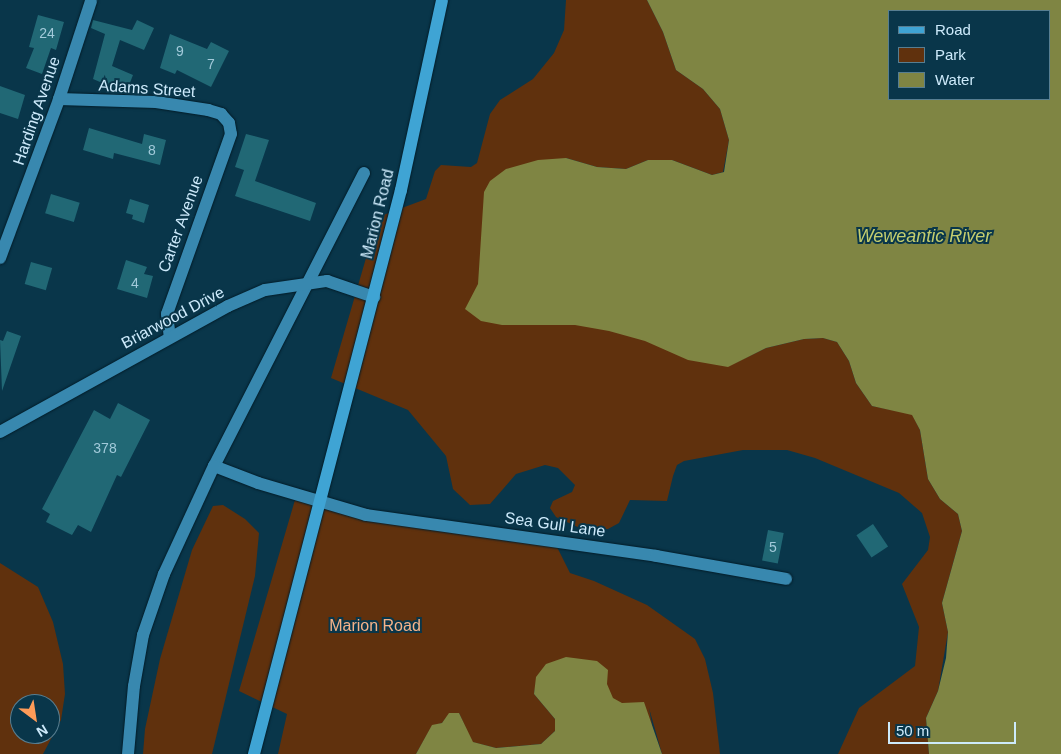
<!DOCTYPE html>
<style>
body{margin:0}
#map{position:relative;width:1061px;height:754px;overflow:hidden;background:#09364a;font-family:Helvetica,sans-serif}
div>[style]{position:absolute}
.green>*{inset:0;background:#60310d}
.water>*{inset:0;background:#7f8543}
.building>*{inset:0;background:#216875;transform-origin:0 0}
.roads{filter:drop-shadow(0 0 1px #031c28) drop-shadow(0 0 1px #031c28)}
.minor>*{height:12px;margin:-6px;padding:0 6px;transform-origin:6px;border-radius:6px;background:#3888af}
.major>*{height:12px;margin:-6px;padding:0 6px;transform-origin:6px;border-radius:6px;background:#3fa4d4}
span{translate:-50% -50%;white-space:nowrap;text-align:center;line-height:1.15;-webkit-text-stroke:4px #09364a;paint-order:stroke}
.number-label{font-size:14px;color:#a2cada}
.number-label span{-webkit-text-stroke-width:0}
.street-label{font-size:16px;color:#cdeafb}
.park-label{font-size:16px;color:#f6b389}
.water-label{font-size:18px;color:#c4cd6e;font-style:italic}
.legend{position:absolute;left:888px;top:10px;width:162px;height:90px;box-sizing:border-box;background:#09364a;border:1px solid #577e91;margin:0;padding:6px 9px;list-style:none;font-size:15px;color:#cdeafb}
.legend li{display:flex;align-items:center;gap:10px;height:25px}
.legend b{width:25px;border:1px solid #577e91}
.north{position:absolute;left:10px;top:694px;width:50px;height:50px;box-sizing:border-box;background:#09364a;border:1px solid #577e91;border-radius:50%;rotate:149deg;font-size:14px;font-weight:700;line-height:20px;text-align:center;color:#cdeafb}
.north::after{content:'';display:block;margin:auto;width:18px;height:22px;background:#fe9b58;clip-path:polygon(50% 0,100% 100%,50% 72%,0 100%)}
.scale{position:absolute;left:888px;top:722px;width:128px;height:22px;box-sizing:border-box;border:2px solid #cdeafb;border-top:0;padding-left:6px;font-size:15px;line-height:18px;white-space:nowrap;color:#cdeafb;-webkit-text-stroke:4px #09364a;paint-order:stroke}
</style>
<div id="map">
<div class="green">
<i style="clip-path:polygon(566px 0,647px 0,663px 32px,676px 70px,703px 89px,720px 109px,729px 140px,723px 172px,712px 175px,672px 160px,648px 160px,626px 169px,597px 167px,566px 158px,735px 363px,766px 348px,804px 339px,823px 338px,837px 342px,849px 361px,856px 383px,872px 406px,912px 414px,920px 430px,928px 479px,940px 499px,958px 514px,962px 531px,942px 603px,948px 632px,938px 691px,926px 718px,929px 754px,838px 754px,859px 708px,915px 666px,919px 627px,902px 584px,928px 550px,930px 537px,922px 513px,899px 493px,815px 458px,787px 450px,743px 450px,684px 461px,677px 465px,673px 476px,667px 501px,630px 500px,619px 523px,608px 529px,582px 529px,556px 517px,550px 508px,553px 501px,572px 492px,575px 485px,558px 468px,545px 465px,516px 474px,490px 504px,470px 505px,453px 489px,446px 456px,408px 410px,331px 378px,378px 217px,426px 199px,435px 171px,441px 165px,471px 167px,477px 163px,490px 114px,500px 100px,533px 79px,554px 53px,564px 30px)"></i>
<i style="clip-path:polygon(297px 493px,511px 542px,514px 537px,553px 539px,570px 573px,594px 581px,647px 605px,695px 639px,705px 659px,713px 693px,720px 754px,662px 754px,649px 708px,657px 752px,537px 677px,534px 694px,555px 719px,555px 731px,541px 744px,496px 748px,472px 742px,459px 713px,450px 713px,442px 723px,432px 726px,416px 754px,278px 754px,287px 714px,239px 691px)"></i>
<i style="clip-path:polygon(223px 505px,245px 519px,259px 533px,255px 576px,212px 754px,143px 754px,145px 729px,160px 659px,192px 550px,213px 506px)"></i>
<i style="clip-path:polygon(evenodd,0 563px,38px 587px,53px 622px,63px 664px,65px 694px,61px 720px,43px 754px,0 754px,0 563px,20px 704px,50px 704px,50px 734px,20px 734px,20px 704px)"></i>
</div>
<div class="water">
<i style="clip-path:polygon(evenodd,647px 0,1061px 0,1061px 754px,929px 754px,926px 718px,938px 691px,946px 658px,948px 632px,942px 603px,962px 531px,958px 514px,940px 499px,928px 479px,920px 430px,912px 415px,872px 406px,856px 383px,849px 361px,837px 342px,823px 338px,804px 339px,766px 348px,728px 367px,688px 360px,645px 341px,609px 331px,575px 325px,502px 325px,481px 321px,465px 309px,478px 284px,484px 192px,490px 181px,506px 169px,538px 160px,566px 158px,597px 167px,626px 169px,648px 160px,672px 160px,712px 175px,724px 172px,729px 140px,720px 109px,703px 89px,676px 70px,663px 32px,647px 0,890px 11px,1050px 11px,1050px 99px,890px 99px,890px 11px)"></i>
<i style="clip-path:polygon(566px 657px,597px 661px,608px 670px,607px 684px,613px 698px,622px 703px,644px 702px,662px 754px,416px 754px,432px 725px,442px 723px,449px 713px,459px 713px,473px 742px,496px 748px,541px 744px,555px 731px,555px 719px,534px 694px,536px 677px,546px 664px)"></i>
</div>
<div class="building">
<i style="clip-path:polygon(38px 15px,64px 22px,56px 50px,51px 48px,42px 74px,26px 68px,34px 48px,29px 47px)"></i>
<i style="clip-path:polygon(93px 20px,132px 30px,137px 20px,154px 28px,144px 50px,120px 40px,112px 66px,133px 75px,126px 93px,93px 79px,105px 34px,91px 28px)"></i>
<i style="clip-path:polygon(170px 34px,207px 49px,211px 42px,229px 51px,211px 87px,177px 70px,175px 74px,160px 68px)"></i>
<i style="clip-path:polygon(0 86px,25px 95px,18px 119px,0 113px)"></i>
<i style="clip-path:polygon(89px 128px,142px 144px,144px 134px,166px 140px,160px 165px,114px 153px,113px 159px,83px 150px)"></i>
<i style="clip-path:polygon(246px 134px,269px 140px,255px 181px,316px 203px,310px 221px,235px 196px,244px 170px,235px 167px)"></i>
<i style="left:51px;top:194px;width:30px;height:20px;rotate:17deg"></i>
<i style="clip-path:polygon(130px 199px,149px 205px,144px 223px,132px 219px,133px 215px,126px 213px)"></i>
<i style="clip-path:polygon(126px 260px,147px 267px,144px 274px,153px 276px,147px 298px,117px 289px)"></i>
<i style="left:31px;top:262px;width:22px;height:23px;rotate:16deg"></i>
<i style="clip-path:polygon(7px 331px,21px 336px,2px 391px,0 340px,3px 341px)"></i>
<i style="clip-path:polygon(118px 403px,150px 420px,121px 477px,117px 475px,91px 532px,78px 525px,72px 535px,46px 522px,50px 514px,42px 509px,94px 410px,110px 419px)"></i>
<i style="left:873px;top:524px;width:27px;height:20px;rotate:56deg"></i>
<i style="left:768px;top:530px;width:16px;height:31px;rotate:11deg"></i>
</div>
<div class="roads">
<div class="minor">
<i style="left:59px;top:99px;width:97px;rotate:1.8deg"></i>
<i style="left:156px;top:102px;width:53px;rotate:8.7deg"></i>
<i style="left:208px;top:110px;width:14px;rotate:17deg"></i>
<i style="left:221px;top:114px;width:12px;rotate:48deg"></i>
<i style="left:229px;top:123px;width:11px;rotate:80deg"></i>
<i style="left:231px;top:134px;width:191px;rotate:109.6deg"></i>
<i style="left:167px;top:314px;width:23px;rotate:83deg"></i>
<i style="left:364px;top:173px;width:329px;rotate:117.1deg"></i>
<i style="left:214px;top:466px;width:47px;rotate:21.1deg"></i>
<i style="left:258px;top:483px;width:113px;rotate:16.5deg"></i>
<i style="left:366px;top:515px;width:293px;rotate:8deg"></i>
<i style="left:656px;top:556px;width:132px;rotate:10deg"></i>
<i style="left:0;top:258px;width:170px;rotate:-69.6deg"></i>
<i style="left:59px;top:99px;width:103px;rotate:-71.9deg"></i>
<i style="left:0;top:432px;width:260px;rotate:-28.9deg"></i>
<i style="left:228px;top:306px;width:40px;rotate:-23.4deg"></i>
<i style="left:265px;top:290px;width:63px;rotate:-8.3deg"></i>
<i style="left:327px;top:281px;width:50px;rotate:18.8deg"></i>
<i style="left:128px;top:754px;width:68px;rotate:-85deg"></i>
<i style="left:134px;top:686px;width:52px;rotate:-80deg"></i>
<i style="left:143px;top:635px;width:65px;rotate:-71deg"></i>
<i style="left:164px;top:574px;width:119px;rotate:-65.2deg"></i>
</div>
<div class="major">
<i style="left:254px;top:754px;width:583px;rotate:-75.39deg"></i>
<i style="left:401px;top:190px;width:194px;rotate:-77.8deg"></i>
</div>
</div>
<div class="number-label">
<span style="left:47px;top:33px">24</span>
<span style="left:180px;top:51px">9</span>
<span style="left:211px;top:64px">7</span>
<span style="left:152px;top:150px">8</span>
<span style="left:135px;top:283px">4</span>
<span style="left:105px;top:448px">378</span>
<span style="left:773px;top:547px">5</span>
</div>
<div class="street-label">
<span style="left:147px;top:89px;rotate:4deg">Adams Street</span>
<span style="left:37px;top:111px;rotate:-71deg">Harding Avenue</span>
<span style="left:378px;top:214px;rotate:-76deg">Marion Road</span>
<span style="left:181px;top:224px;rotate:-70deg">Carter Avenue</span>
<span style="left:173px;top:318px;rotate:-28deg">Briarwood Drive</span>
<span style="left:555px;top:525px;rotate:8deg">Sea Gull Lane</span>
</div>
<div class="park-label">
<span style="left:375px;top:626px">Marion Road</span>
</div>
<div class="water-label">
<span style="left:924px;top:236px">Weweantic River</span>
</div>
<ul class="legend">
<li><b style="height:6px;background:#3fa4d4"></b>Road</li>
<li><b style="height:14px;background:#60310d"></b>Park</li>
<li><b style="height:14px;background:#7f8543"></b>Water</li>
</ul>
<div class="north">N</div>
<div class="scale">50 m</div>
</div>
